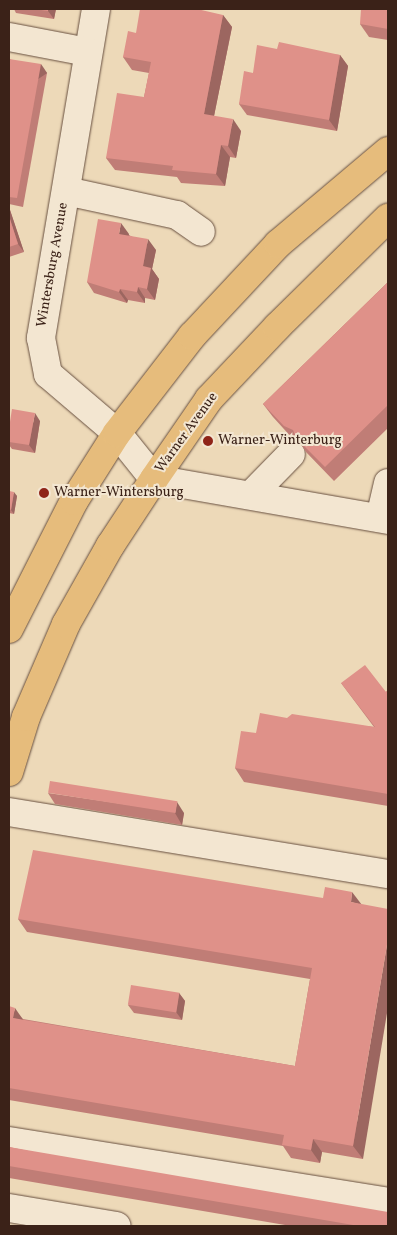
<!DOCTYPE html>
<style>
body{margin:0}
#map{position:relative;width:397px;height:1235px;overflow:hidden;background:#edd9b8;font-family:Vollkorn,serif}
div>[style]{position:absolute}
.roads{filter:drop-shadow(0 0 1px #685040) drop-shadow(0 0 1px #685040)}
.minor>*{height:28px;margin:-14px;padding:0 14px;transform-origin:14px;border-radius:14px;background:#f3e6d1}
.major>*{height:28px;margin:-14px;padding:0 14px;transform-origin:14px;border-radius:14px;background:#e6bc7c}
.wall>*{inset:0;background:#c07d76}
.shaded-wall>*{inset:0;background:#9c6660;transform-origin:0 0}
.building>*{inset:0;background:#df9189;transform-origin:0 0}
.dots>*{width:14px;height:14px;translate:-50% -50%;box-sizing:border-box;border:2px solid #f3e6d1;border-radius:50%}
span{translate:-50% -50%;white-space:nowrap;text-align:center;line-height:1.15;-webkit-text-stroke:4px #f3e6d1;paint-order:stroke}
.street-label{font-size:14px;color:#3b2218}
.poi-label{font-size:14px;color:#3b2218}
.left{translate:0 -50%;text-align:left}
.frame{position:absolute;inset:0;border:10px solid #3b2218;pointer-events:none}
</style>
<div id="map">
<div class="roads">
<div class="minor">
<i style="left:96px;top:9px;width:334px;rotate:99.5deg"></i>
<i style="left:41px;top:338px;width:37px;rotate:79deg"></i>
<i style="left:48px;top:374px;width:91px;rotate:40.5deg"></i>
<i style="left:117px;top:433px;width:59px;rotate:51.2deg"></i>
<i style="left:154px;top:479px;width:238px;rotate:9.9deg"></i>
<i style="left:9px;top:37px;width:80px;rotate:10.8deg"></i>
<i style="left:66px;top:191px;width:114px;rotate:12.2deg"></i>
<i style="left:177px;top:215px;width:29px;rotate:35deg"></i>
<i style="left:251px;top:495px;width:57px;rotate:-45.7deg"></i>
<i style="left:380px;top:518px;width:36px;rotate:-77deg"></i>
<i style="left:9px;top:812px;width:384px;rotate:9.3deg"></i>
<i style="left:9px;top:1141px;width:384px;rotate:9.1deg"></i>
<i style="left:9px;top:1208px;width:109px;rotate:9.5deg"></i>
</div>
<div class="major">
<i style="left:9px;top:629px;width:144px;rotate:-63.1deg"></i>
<i style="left:74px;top:501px;width:80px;rotate:-57.7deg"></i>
<i style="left:117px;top:433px;width:123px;rotate:-52.3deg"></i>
<i style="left:192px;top:336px;width:126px;rotate:-46.9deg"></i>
<i style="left:278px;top:244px;width:144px;rotate:-40.2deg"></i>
<i style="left:9px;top:772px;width:58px;rotate:-72.8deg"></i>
<i style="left:26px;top:717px;width:101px;rotate:-66.7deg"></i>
<i style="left:66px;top:624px;width:90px;rotate:-60.6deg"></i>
<i style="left:110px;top:546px;width:80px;rotate:-56.7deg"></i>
<i style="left:154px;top:479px;width:97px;rotate:-55.5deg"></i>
<i style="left:209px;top:399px;width:99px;rotate:-46.6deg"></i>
<i style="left:277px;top:327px;width:156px;rotate:-44.5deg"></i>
</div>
</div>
<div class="wall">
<i style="clip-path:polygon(14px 9px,56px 9px,54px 19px,16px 13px)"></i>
<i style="clip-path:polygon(388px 9px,388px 40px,369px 37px,360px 24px)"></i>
<i style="clip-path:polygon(223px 15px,232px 27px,214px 116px,241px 131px,236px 158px,230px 157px,225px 186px,181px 183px,177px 177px,115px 170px,106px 158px,144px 97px,149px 73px,132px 70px,123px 57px,136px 33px)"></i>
<i style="clip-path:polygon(277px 49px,340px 55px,348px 66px,337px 131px,247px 115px,239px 104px,253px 73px)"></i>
<i style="clip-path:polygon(9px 59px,47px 73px,23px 207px,9px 204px)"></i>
<i style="clip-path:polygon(9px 207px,24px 252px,9px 257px)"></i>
<i style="clip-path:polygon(129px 234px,129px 235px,156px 250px,152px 269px,159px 279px,155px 300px,145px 298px,145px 303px,128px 300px,127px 303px,94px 293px,87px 282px)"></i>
<i style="clip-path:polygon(388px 282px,388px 428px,334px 481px,306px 452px,299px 441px,293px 439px,273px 417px,263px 404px)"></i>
<i style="clip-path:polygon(40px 421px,35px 453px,12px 449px,9px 445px,9px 428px)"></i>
<i style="clip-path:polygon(9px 491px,17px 496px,14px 514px,9px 513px)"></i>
<i style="clip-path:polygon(341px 683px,386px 692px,388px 690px,388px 806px,244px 782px,235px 768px,256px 733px,287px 718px,374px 727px)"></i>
<i style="clip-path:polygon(48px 793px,184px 813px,182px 825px,55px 804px)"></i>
<i style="clip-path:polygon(323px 898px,363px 1159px,322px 1152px,320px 1163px,291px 1158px,283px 1146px,9px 1100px,9px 1006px,23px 1019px,295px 1066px,310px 979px,27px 932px,18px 919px)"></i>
<i style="clip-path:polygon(179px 993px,185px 1001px,182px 1020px,134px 1013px,128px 1005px)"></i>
<i style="clip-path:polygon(9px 1147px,388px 1226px,291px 1226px,9px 1178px)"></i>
</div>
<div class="shaded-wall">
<i style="clip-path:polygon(48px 9px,56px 9px,54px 19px,48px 11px)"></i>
<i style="clip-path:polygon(223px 15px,232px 27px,212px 126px,204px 114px)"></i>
<i style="clip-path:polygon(340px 55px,348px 66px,337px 131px,329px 120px)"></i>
<i style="left:41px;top:64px;width:11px;height:136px;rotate:56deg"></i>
<i style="clip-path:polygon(233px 119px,241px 131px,236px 158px,228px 146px)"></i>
<i style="clip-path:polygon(221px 145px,230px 157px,225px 186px,216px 174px)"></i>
<i style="clip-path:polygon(9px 207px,24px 252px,18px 244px,9px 216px)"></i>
<i style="clip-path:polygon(121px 223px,129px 234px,127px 245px,119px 234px)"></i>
<i style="clip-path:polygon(148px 239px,156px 250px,152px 269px,159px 279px,155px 300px,147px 289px,143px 266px)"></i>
<i style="clip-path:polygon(138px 287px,145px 298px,145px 303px,137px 292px)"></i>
<i style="clip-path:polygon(120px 289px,128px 300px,127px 303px,119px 292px)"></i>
<i style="clip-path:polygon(35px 413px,40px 421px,35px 453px,29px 445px)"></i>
<i style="clip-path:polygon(14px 492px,17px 496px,14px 514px,11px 510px)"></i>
<i style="clip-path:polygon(177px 802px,184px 813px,182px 825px,175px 813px)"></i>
<i style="clip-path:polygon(352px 892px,362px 905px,351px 902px)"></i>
<i style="clip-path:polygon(388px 939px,388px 1007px,363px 1159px,353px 1146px)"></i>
<i style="clip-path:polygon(179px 993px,185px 1001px,182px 1020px,176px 1012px)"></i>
<i style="clip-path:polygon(15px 1008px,24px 1021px,13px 1018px)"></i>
<i style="clip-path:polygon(313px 1139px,322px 1152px,320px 1163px,311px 1150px)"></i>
</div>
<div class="building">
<i style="clip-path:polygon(34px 9px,48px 9px,48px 11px)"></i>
<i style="clip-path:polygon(140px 9px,197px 9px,223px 15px,204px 114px,233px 119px,228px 146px,221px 145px,216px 174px,172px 170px,173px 166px,106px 158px,117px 93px,144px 97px,151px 62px,123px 57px,128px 31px,136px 33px)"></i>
<i style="clip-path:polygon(361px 9px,388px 9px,388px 29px,360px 24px)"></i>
<i style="clip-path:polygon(279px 42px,340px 55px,329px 120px,239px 104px,244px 71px,253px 73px,257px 45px,277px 49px)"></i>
<i style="clip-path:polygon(9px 59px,41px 64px,17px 198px,9px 197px)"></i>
<i style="clip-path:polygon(9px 216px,18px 244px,9px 247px)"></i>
<i style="clip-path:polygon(98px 219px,121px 223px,119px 234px,148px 239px,143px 266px,151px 268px,147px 289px,138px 287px,137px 292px,120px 289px,119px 292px,87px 282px)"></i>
<i style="clip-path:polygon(388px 282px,388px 405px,325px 467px,297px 439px,293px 430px,284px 426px,263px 404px)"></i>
<i style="clip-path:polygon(12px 409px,35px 413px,29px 445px,9px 442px,9px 428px)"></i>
<i style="clip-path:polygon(9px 491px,14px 492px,11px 510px,9px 509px)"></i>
<i style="clip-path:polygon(365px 665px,386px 692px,388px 690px,388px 794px,235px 768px,241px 731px,256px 733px,260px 713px,287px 718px,292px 714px,375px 727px,341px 683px)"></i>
<i style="left:50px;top:781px;width:129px;height:12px;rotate:9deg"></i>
<i style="clip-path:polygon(33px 850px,323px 898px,325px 887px,352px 892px,351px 902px,388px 909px,388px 939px,353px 1146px,313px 1139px,311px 1150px,282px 1145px,284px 1135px,9px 1088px,9px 1006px,15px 1008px,13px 1018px,295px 1066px,312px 968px,18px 919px)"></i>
<i style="left:131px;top:985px;width:49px;height:20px;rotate:9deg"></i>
<i style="clip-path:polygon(9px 1147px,388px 1212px,388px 1226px,359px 1226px,9px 1166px)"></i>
</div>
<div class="dots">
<i style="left:208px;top:441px;background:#8f2418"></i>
<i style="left:44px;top:493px;background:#8f2418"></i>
</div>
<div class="street-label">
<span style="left:53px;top:265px;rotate:-80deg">Wintersburg Avenue</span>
<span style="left:187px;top:433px;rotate:-54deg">Warner Avenue</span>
</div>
<div class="poi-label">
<span class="left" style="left:218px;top:441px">Warner-Winterburg</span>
<span class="left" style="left:54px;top:493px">Warner-Wintersburg</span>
</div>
<div class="frame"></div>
</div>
